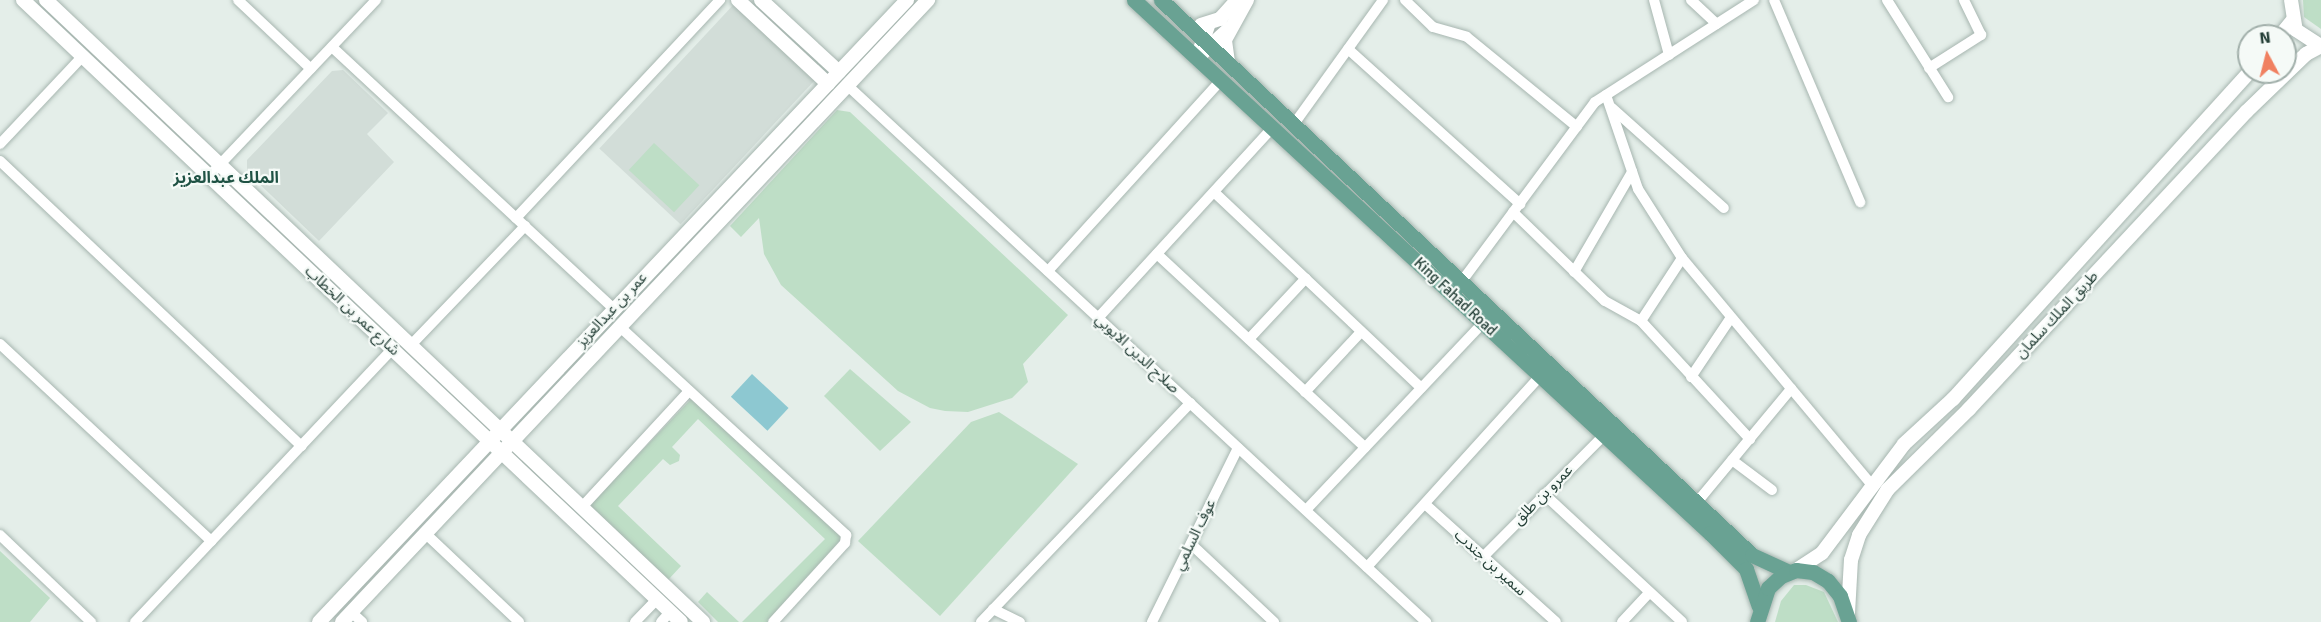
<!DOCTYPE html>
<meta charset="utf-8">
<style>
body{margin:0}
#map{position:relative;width:2321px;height:622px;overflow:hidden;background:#e4eee9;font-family:Signika,"Noto Sans Arabic",sans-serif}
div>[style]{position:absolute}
.built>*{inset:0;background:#d2ddd8;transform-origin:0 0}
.green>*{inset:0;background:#bedec6;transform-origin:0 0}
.water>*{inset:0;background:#8dc8d1;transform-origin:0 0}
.roads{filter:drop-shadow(0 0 2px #a7b6b0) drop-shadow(0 0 2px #a7b6b0)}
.street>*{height:10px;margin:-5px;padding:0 5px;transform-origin:5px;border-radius:5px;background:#fff}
.secondary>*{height:14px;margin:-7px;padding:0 7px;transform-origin:7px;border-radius:7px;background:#fff}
.primary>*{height:15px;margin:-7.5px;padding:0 7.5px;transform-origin:7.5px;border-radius:7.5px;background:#69a293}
span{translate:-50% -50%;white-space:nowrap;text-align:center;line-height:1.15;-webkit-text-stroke:4.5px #f5faf7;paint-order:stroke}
.street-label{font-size:15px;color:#243f37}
.neighbourhood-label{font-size:16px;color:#1f5244;font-weight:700}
.north{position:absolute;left:2237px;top:24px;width:60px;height:60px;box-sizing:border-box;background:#f5faf7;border:2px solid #a1afaa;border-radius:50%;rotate:353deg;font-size:16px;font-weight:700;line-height:24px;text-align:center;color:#243f37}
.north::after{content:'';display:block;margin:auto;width:21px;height:27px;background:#f08060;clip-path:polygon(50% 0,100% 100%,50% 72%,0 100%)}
</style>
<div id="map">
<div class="built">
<i style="left:735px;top:3px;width:111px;height:199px;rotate:43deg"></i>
<i style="clip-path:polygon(343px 70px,388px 113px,367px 134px,394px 162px,319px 241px,247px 172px,247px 160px,332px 71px)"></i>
</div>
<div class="green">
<i style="clip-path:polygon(2303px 0,2321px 0,2321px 29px,2304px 17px)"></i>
<i style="clip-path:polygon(837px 110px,850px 112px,1068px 315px,1023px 364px,1028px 382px,1012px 398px,968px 412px,945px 411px,930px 408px,898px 391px,781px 285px,764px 254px,759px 218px,741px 237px,730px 226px)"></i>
<i style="left:654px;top:143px;width:62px;height:37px;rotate:43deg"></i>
<i style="clip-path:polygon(850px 369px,911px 422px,880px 451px,824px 396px)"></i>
<i style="clip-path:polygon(695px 395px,844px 536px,768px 622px,742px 622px,825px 539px,698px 419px,672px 447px,680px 455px,679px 461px,670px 465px,663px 459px,618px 506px,681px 566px,668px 580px,589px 506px)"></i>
<i style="clip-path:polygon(999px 412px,1078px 464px,940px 616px,858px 541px,971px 422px)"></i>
<i style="clip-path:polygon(0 551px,50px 598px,30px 622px,0 622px)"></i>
<i style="clip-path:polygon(1794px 585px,1806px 585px,1824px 592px,1838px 622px,1775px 622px,1781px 601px)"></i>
<i style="clip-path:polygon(707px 592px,739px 622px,718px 622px,698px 602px)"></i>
</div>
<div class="water">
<i style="left:752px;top:374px;width:50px;height:31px;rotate:43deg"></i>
</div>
<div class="roads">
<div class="street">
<i style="left:238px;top:0;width:100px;rotate:43.4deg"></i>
<i style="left:1405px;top:0;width:39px;rotate:44deg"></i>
<i style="left:1433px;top:27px;width:35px;rotate:16deg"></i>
<i style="left:1467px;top:37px;width:142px;rotate:39.3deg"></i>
<i style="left:1654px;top:0;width:57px;rotate:74.7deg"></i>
<i style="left:1691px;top:0;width:35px;rotate:43deg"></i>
<i style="left:1774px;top:0;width:220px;rotate:66.9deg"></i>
<i style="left:1887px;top:0;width:115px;rotate:57.8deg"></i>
<i style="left:332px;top:47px;width:384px;rotate:42.9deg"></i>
<i style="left:1348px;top:49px;width:232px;rotate:42deg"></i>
<i style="left:1929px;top:68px;width:62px;rotate:-32.4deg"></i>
<i style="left:1981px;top:35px;width:39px;rotate:-116deg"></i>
<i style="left:847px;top:85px;width:790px;rotate:42.84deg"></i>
<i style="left:1606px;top:95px;width:99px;rotate:71.2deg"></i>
<i style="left:1638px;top:189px;width:82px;rotate:57.5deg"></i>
<i style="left:1682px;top:258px;width:295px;rotate:50.1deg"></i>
<i style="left:1612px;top:108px;width:150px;rotate:41.8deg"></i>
<i style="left:1294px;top:124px;width:153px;rotate:-54.3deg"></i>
<i style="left:0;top:144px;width:120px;rotate:-46.7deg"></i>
<i style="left:0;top:161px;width:415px;rotate:43.4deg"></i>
<i style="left:209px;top:176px;width:243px;rotate:-46.5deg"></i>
<i style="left:1214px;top:192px;width:285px;rotate:43.4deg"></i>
<i style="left:1513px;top:212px;width:128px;rotate:44.1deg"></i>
<i style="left:1605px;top:301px;width:41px;rotate:29.1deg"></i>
<i style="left:1641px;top:321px;width:161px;rotate:47.3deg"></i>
<i style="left:516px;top:218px;width:299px;rotate:-46.9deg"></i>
<i style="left:1157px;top:254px;width:284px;rotate:42.9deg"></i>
<i style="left:1048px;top:271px;width:258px;rotate:-47.8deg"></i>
<i style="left:1574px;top:272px;width:116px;rotate:-59.9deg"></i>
<i style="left:1462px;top:281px;width:223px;rotate:-53.4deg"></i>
<i style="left:1595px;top:102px;width:189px;rotate:-32.7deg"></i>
<i style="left:1098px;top:318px;width:258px;rotate:-47.5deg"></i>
<i style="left:1641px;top:321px;width:75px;rotate:-56.9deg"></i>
<i style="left:619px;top:326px;width:309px;rotate:42.6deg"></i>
<i style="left:846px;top:535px;width:8px;rotate:97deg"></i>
<i style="left:845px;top:543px;width:107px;rotate:132.3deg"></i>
<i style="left:1249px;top:339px;width:83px;rotate:-46.9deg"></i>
<i style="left:0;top:344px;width:289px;rotate:43deg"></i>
<i style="left:411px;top:345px;width:165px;rotate:-46.2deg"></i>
<i style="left:1691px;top:377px;width:70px;rotate:-56.1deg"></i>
<i style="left:1305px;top:392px;width:82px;rotate:-47deg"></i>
<i style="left:1732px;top:460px;width:50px;rotate:36.9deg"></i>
<i style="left:1544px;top:494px;width:188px;rotate:42.8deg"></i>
<i style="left:1698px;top:501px;width:146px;rotate:-50.3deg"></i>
<i style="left:1425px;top:504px;width:176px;rotate:42deg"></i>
<i style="left:582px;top:507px;width:158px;rotate:-47.3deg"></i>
<i style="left:1306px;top:510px;width:257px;rotate:-46.6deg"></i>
<i style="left:426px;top:534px;width:128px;rotate:43.4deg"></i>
<i style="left:0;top:535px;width:126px;rotate:43.7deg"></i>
<i style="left:1191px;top:544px;width:114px;rotate:43.2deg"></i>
<i style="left:1483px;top:557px;width:172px;rotate:-45.2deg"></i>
<i style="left:1367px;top:567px;width:258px;rotate:-47.8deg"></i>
<i style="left:993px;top:609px;width:30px;rotate:26deg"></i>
<i style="left:351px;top:612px;width:15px;rotate:42deg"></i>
<i style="left:135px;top:622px;width:375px;rotate:-46.7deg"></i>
<i style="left:635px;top:622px;width:32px;rotate:-46deg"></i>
<i style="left:661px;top:622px;width:13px;rotate:-48deg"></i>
<i style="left:981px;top:622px;width:303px;rotate:-46.3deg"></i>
<i style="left:1152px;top:622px;width:194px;rotate:-63.7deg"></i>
<i style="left:1622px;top:622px;width:38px;rotate:-47deg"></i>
</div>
<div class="secondary">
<i style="left:23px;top:0;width:905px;rotate:43.39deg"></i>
<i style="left:46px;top:0;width:905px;rotate:43.43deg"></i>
<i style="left:738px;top:0;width:123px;rotate:43deg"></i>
<i style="left:761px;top:0;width:106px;rotate:42.7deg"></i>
<i style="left:2291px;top:0;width:30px;rotate:81deg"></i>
<i style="left:2296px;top:30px;width:30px;rotate:33deg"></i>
<i style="left:1209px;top:23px;width:37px;rotate:109deg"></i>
<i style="left:1197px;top:58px;width:45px;rotate:-42.3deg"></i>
<i style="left:1201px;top:25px;width:20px;rotate:-18deg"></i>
<i style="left:1220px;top:19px;width:25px;rotate:-48deg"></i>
<i style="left:2280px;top:36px;width:19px;rotate:-51deg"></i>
<i style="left:1228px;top:62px;width:22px;rotate:-98deg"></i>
<i style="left:1225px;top:40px;width:46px;rotate:-61.2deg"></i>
<i style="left:1796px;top:570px;width:31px;rotate:-33deg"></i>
<i style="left:1822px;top:553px;width:136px;rotate:-53deg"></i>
<i style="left:1904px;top:444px;width:67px;rotate:-42.6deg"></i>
<i style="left:1953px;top:399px;width:442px;rotate:-47.8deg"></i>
<i style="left:1848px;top:613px;width:53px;rotate:-86.8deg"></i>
<i style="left:1851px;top:560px;width:26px;rotate:-72deg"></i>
<i style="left:1859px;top:535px;width:54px;rotate:-57.8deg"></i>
<i style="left:1888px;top:489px;width:114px;rotate:-44.6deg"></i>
<i style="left:1969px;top:409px;width:406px;rotate:-47deg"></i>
<i style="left:2246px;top:112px;width:83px;rotate:-44deg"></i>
<i style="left:2306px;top:54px;width:17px;rotate:-28deg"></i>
<i style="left:319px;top:622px;width:856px;rotate:-46.61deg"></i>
<i style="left:342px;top:622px;width:855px;rotate:-46.71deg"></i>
</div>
<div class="primary">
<i style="left:1134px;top:0;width:785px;rotate:42.78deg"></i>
<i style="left:1710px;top:533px;width:51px;rotate:45deg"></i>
<i style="left:1746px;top:569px;width:39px;rotate:71deg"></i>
<i style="left:1161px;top:0;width:811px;rotate:43.2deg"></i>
<i style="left:1752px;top:555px;width:41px;rotate:24.7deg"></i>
<i style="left:1757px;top:622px;width:36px;rotate:-72deg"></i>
<i style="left:1768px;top:588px;width:18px;rotate:-43deg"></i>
<i style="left:1781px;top:576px;width:16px;rotate:-22deg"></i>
<i style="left:1796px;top:570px;width:17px;rotate:7deg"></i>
<i style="left:1813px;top:572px;width:17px;rotate:31deg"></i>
<i style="left:1828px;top:581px;width:19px;rotate:51deg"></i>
<i style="left:1840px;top:596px;width:28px;rotate:71deg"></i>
</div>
</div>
<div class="street-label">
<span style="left:1455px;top:297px;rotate:43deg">King Fahad Road</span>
<span style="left:612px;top:310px;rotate:-47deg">عمر بن عبدالعزيز</span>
<span style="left:352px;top:311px;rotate:43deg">شارع عمر بن الخطاب</span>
<span style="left:2057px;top:315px;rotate:-47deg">طريق الملك سلمان</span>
<span style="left:1137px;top:354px;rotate:43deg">صلاح الدين الايوبي</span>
<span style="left:1543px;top:495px;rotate:-45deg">عمرو بن طلق</span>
<span style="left:1195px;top:535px;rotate:-64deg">عوف السلمي</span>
<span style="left:1490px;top:563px;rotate:42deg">سمير بن جندب</span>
</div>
<div class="neighbourhood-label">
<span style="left:226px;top:178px">الملك عبدالعزيز</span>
</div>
<div class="north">N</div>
</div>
